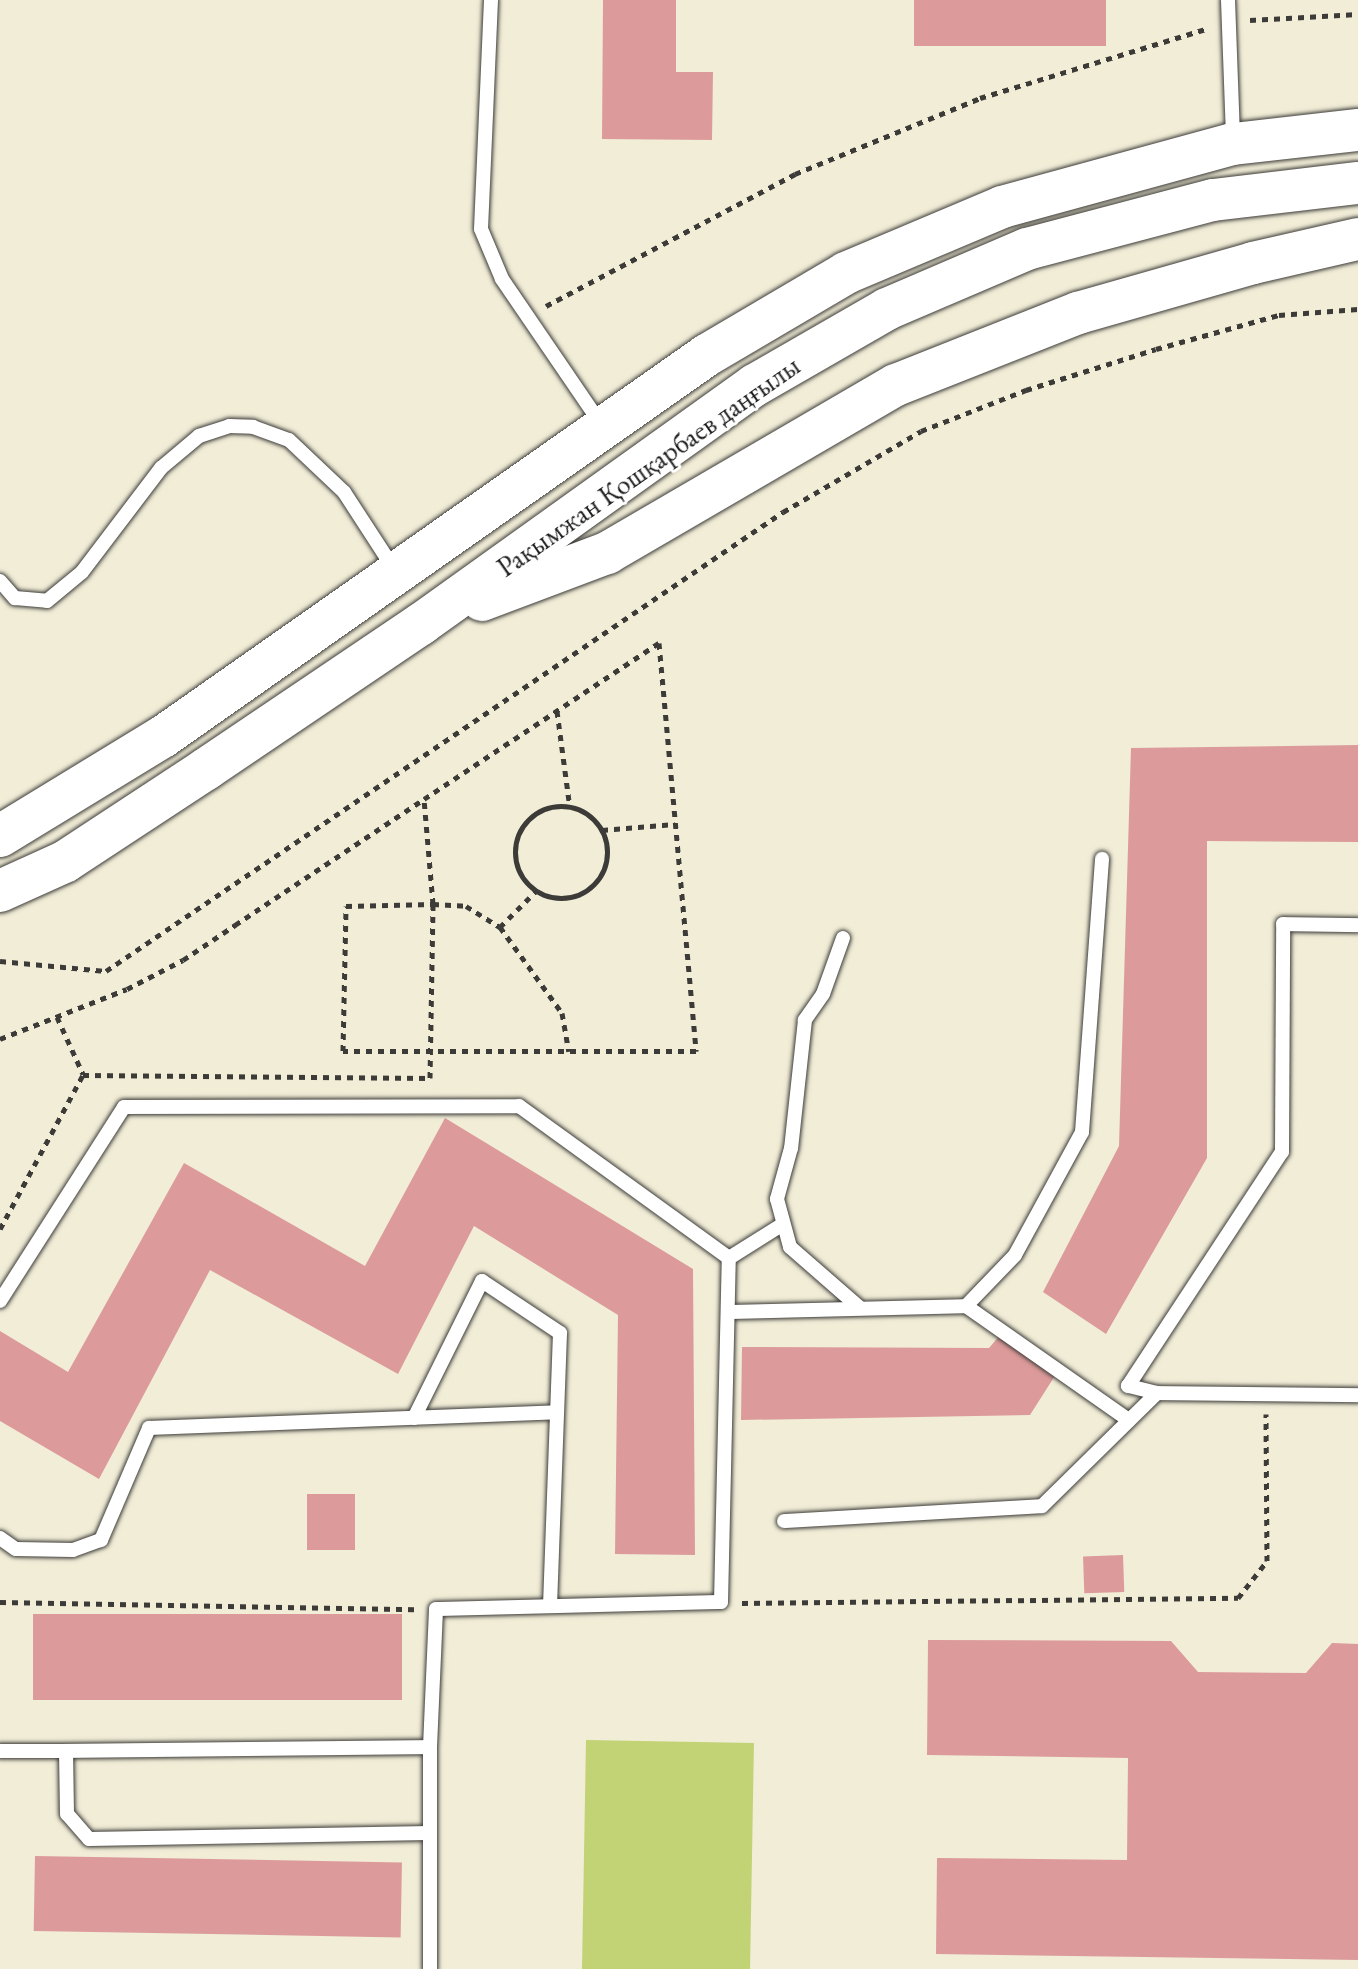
<!DOCTYPE html>
<meta charset="utf-8">
<style>
body{margin:0}
#map{position:relative;width:1358px;height:1969px;overflow:hidden;background:#f1edd7;font-family:"EB Garamond",serif}
div>[style]{position:absolute}
.green>*{inset:0;background:#c2d376;transform-origin:0 0}
.building>*{inset:0;background:#dc9b9a;transform-origin:0 0}
.path>*{height:5px;margin-top:-2.5px;transform-origin:0;background:repeating-linear-gradient(90deg,#3c3b38 0 6px,transparent 0 12px)}
.path>.ring{margin:-2.5px;padding:0;box-sizing:content-box;background:none;border:5px solid #3c3b38;border-radius:50%}
.roads{filter:drop-shadow(0 0 2px #3c3b38) drop-shadow(0 0 2px #3c3b38)}
.lane>*{height:14px;margin:-7px;padding:0 7px;transform-origin:7px;border-radius:7px;background:#fff}
.secondary>*{height:42px;margin:-21px;padding:0 21px;transform-origin:21px;border-radius:21px;background:#fff}
span{translate:-50% -50%;white-space:nowrap;text-align:center;line-height:1.15;-webkit-text-stroke:6px #fff;paint-order:stroke}
.street-label{font-size:28px;color:#1c1c1c}
</style>
<div id="map">
<div class="green">
<i style="left:586px;top:1740px;width:168px;height:229px;rotate:1deg"></i>
</div>
<div class="building">
<i style="clip-path:polygon(603px 0,676px 0,676px 72px,713px 72px,712px 140px,602px 139px)"></i>
<i style="left:914px;top:0;width:192px;height:46px"></i>
<i style="clip-path:polygon(1358px 745px,1358px 842px,1207px 841px,1207px 1158px,1106px 1334px,1043px 1292px,1119px 1146px,1131px 748px)"></i>
<i style="clip-path:polygon(445px 1118px,693px 1269px,695px 1555px,615px 1554px,618px 1315px,474px 1226px,398px 1374px,210px 1270px,99px 1479px,0 1421px,0 1331px,68px 1372px,184px 1163px,365px 1266px)"></i>
<i style="clip-path:polygon(1001px 1334px,1058px 1371px,1030px 1415px,741px 1420px,742px 1347px,989px 1348px)"></i>
<i style="left:307px;top:1494px;width:48px;height:56px"></i>
<i style="left:1123px;top:1555px;width:37px;height:40px;rotate:88deg"></i>
<i style="left:402px;top:1614px;width:86px;height:369px;rotate:90deg"></i>
<i style="clip-path:polygon(928px 1640px,1171px 1641px,1198px 1672px,1306px 1673px,1332px 1643px,1358px 1644px,1358px 1960px,936px 1954px,937px 1858px,1127px 1860px,1128px 1758px,927px 1755px)"></i>
<i style="left:35px;top:1856px;width:367px;height:75px;rotate:1deg"></i>
</div>
<div class="path">
<i style="left:1250px;top:20px;width:108px;rotate:-3.2deg"></i>
<i style="left:546px;top:306px;width:282px;rotate:-27.9deg"></i>
<i style="left:795px;top:174px;width:200px;rotate:-22.3deg"></i>
<i style="left:980px;top:98px;width:236px;rotate:-17deg"></i>
<i style="left:557px;top:711px;width:98px;rotate:82.4deg"></i>
<i class="ring" style="left:515px;top:806px;width:87px;height:87px"></i>
<i style="left:602px;top:830px;width:73px;rotate:-4.7deg"></i>
<i style="left:500px;top:927px;width:51px;rotate:-45deg"></i>
<i style="left:0;top:961px;width:106px;rotate:5.4deg"></i>
<i style="left:106px;top:971px;width:818px;rotate:-34.14deg"></i>
<i style="left:783px;top:512px;width:160px;rotate:-30.4deg"></i>
<i style="left:921px;top:431px;width:113px;rotate:-21.3deg"></i>
<i style="left:1026px;top:390px;width:136px;rotate:-17.5deg"></i>
<i style="left:1156px;top:349px;width:128px;rotate:-15.5deg"></i>
<i style="left:1279px;top:315px;width:79px;rotate:-4.3deg"></i>
<i style="left:57px;top:1017px;width:63px;rotate:65.5deg"></i>
<i style="left:0;top:1039px;width:136px;rotate:-21.5deg"></i>
<i style="left:127px;top:989px;width:63px;rotate:-27.4deg"></i>
<i style="left:183px;top:960px;width:63px;rotate:-33.9deg"></i>
<i style="left:235px;top:925px;width:227px;rotate:-33.7deg"></i>
<i style="left:424px;top:799px;width:282px;rotate:-33.6deg"></i>
<i style="left:659px;top:643px;width:410px;rotate:84.8deg"></i>
<i style="left:696px;top:1051px;width:353px;rotate:180deg"></i>
<i style="left:343px;top:1051px;width:145px;rotate:-88.8deg"></i>
<i style="left:346px;top:906px;width:87px;rotate:-1.3deg"></i>
<i style="left:433px;top:904px;width:105px;rotate:-94.9deg"></i>
<i style="left:0;top:1229px;width:175px;rotate:-61.7deg"></i>
<i style="left:83px;top:1075px;width:347px;rotate:0.5deg"></i>
<i style="left:430px;top:1078px;width:174px;rotate:-89deg"></i>
<i style="left:433px;top:904px;width:33px;rotate:3deg"></i>
<i style="left:466px;top:906px;width:40px;rotate:32deg"></i>
<i style="left:500px;top:927px;width:106px;rotate:54.2deg"></i>
<i style="left:562px;top:1013px;width:39px;rotate:80deg"></i>
<i style="left:0;top:1602px;width:415px;rotate:1deg"></i>
<i style="left:742px;top:1603px;width:496px;rotate:-0.6deg"></i>
<i style="left:1238px;top:1598px;width:47px;rotate:-51.9deg"></i>
<i style="left:1267px;top:1561px;width:147px;rotate:-90.4deg"></i>
</div>
<div class="roads">
<div class="lane">
<i style="left:491px;top:0;width:229px;rotate:92.5deg"></i>
<i style="left:481px;top:229px;width:54px;rotate:67.2deg"></i>
<i style="left:502px;top:279px;width:176px;rotate:55.7deg"></i>
<i style="left:1228px;top:0;width:139px;rotate:87.9deg"></i>
<i style="left:0;top:581px;width:23px;rotate:49deg"></i>
<i style="left:15px;top:598px;width:32px;rotate:5deg"></i>
<i style="left:47px;top:601px;width:45px;rotate:-39.6deg"></i>
<i style="left:82px;top:572px;width:131px;rotate:-52.8deg"></i>
<i style="left:161px;top:468px;width:50px;rotate:-40.1deg"></i>
<i style="left:199px;top:436px;width:32px;rotate:-18deg"></i>
<i style="left:229px;top:426px;width:24px;rotate:2deg"></i>
<i style="left:253px;top:427px;width:38px;rotate:20deg"></i>
<i style="left:289px;top:440px;width:76px;rotate:43.4deg"></i>
<i style="left:344px;top:492px;width:92px;rotate:57deg"></i>
<i style="left:843px;top:938px;width:59px;rotate:109.7deg"></i>
<i style="left:823px;top:994px;width:32px;rotate:125deg"></i>
<i style="left:805px;top:1020px;width:129px;rotate:96.2deg"></i>
<i style="left:791px;top:1148px;width:53px;rotate:105.4deg"></i>
<i style="left:777px;top:1199px;width:50px;rotate:74.8deg"></i>
<i style="left:790px;top:1247px;width:93px;rotate:41.1deg"></i>
<i style="left:0;top:1301px;width:230px;rotate:-57.4deg"></i>
<i style="left:124px;top:1107px;width:395px;rotate:-0.1deg"></i>
<i style="left:519px;top:1106px;width:259px;rotate:35.9deg"></i>
<i style="left:966px;top:1306px;width:71px;rotate:-46.1deg"></i>
<i style="left:1015px;top:1255px;width:140px;rotate:-61.4deg"></i>
<i style="left:1082px;top:1132px;width:274px;rotate:-85.8deg"></i>
<i style="left:728px;top:1312px;width:238px;rotate:-1.4deg"></i>
<i style="left:966px;top:1306px;width:199px;rotate:35deg"></i>
<i style="left:1157px;top:1393px;width:30px;rotate:-166deg"></i>
<i style="left:1128px;top:1386px;width:280px;rotate:-56.7deg"></i>
<i style="left:1282px;top:1152px;width:228px;rotate:-89.7deg"></i>
<i style="left:1283px;top:924px;width:75px;rotate:0.8deg"></i>
<i style="left:414px;top:1418px;width:153px;rotate:-63.6deg"></i>
<i style="left:482px;top:1281px;width:94px;rotate:33.7deg"></i>
<i style="left:560px;top:1333px;width:273px;rotate:92.1deg"></i>
<i style="left:784px;top:1521px;width:258px;rotate:-3.3deg"></i>
<i style="left:1042px;top:1506px;width:161px;rotate:-44.5deg"></i>
<i style="left:1157px;top:1393px;width:201px;rotate:0.6deg"></i>
<i style="left:0;top:1538px;width:19px;rotate:35deg"></i>
<i style="left:16px;top:1549px;width:57px;rotate:1deg"></i>
<i style="left:73px;top:1550px;width:30px;rotate:-20deg"></i>
<i style="left:101px;top:1540px;width:122px;rotate:-66.8deg"></i>
<i style="left:149px;top:1428px;width:408px;rotate:-2.2deg"></i>
<i style="left:430px;top:1747px;width:138px;rotate:-87.5deg"></i>
<i style="left:436px;top:1609px;width:285px;rotate:-1.4deg"></i>
<i style="left:721px;top:1602px;width:344px;rotate:-88.7deg"></i>
<i style="left:729px;top:1258px;width:60px;rotate:-32.1deg"></i>
<i style="left:0;top:1751px;width:66px"></i>
<i style="left:429px;top:1833px;width:340px;rotate:179deg"></i>
<i style="left:89px;top:1839px;width:33px;rotate:-131deg"></i>
<i style="left:67px;top:1814px;width:63px;rotate:-90.9deg"></i>
<i style="left:66px;top:1751px;width:364px;rotate:-0.6deg"></i>
<i style="left:430px;top:1747px;width:222px;rotate:90deg"></i>
</div>
<div class="secondary">
<i style="left:482px;top:600px;width:134px;rotate:-20.6deg"></i>
<i style="left:607px;top:553px;width:334px;rotate:-30.2deg"></i>
<i style="left:896px;top:385px;width:196px;rotate:-21.6deg"></i>
<i style="left:1078px;top:313px;width:182px;rotate:-15.9deg"></i>
<i style="left:1253px;top:263px;width:108px;rotate:-12.9deg"></i>
<i style="left:0;top:836px;width:192px;rotate:-31.4deg"></i>
<i style="left:164px;top:736px;width:663px;rotate:-35.06deg"></i>
<i style="left:707px;top:355px;width:161px;rotate:-30.5deg"></i>
<i style="left:846px;top:273px;width:169px;rotate:-22.9deg"></i>
<i style="left:1002px;top:207px;width:239px;rotate:-15.3deg"></i>
<i style="left:1233px;top:144px;width:126px;rotate:-6.4deg"></i>
<i style="left:0;top:891px;width:72px;rotate:-24.4deg"></i>
<i style="left:66px;top:861px;width:168px;rotate:-33.3deg"></i>
<i style="left:206px;top:769px;width:259px;rotate:-34deg"></i>
<i style="left:421px;top:624px;width:411px;rotate:-35.6deg"></i>
<i style="left:755px;top:385px;width:152px;rotate:-29.9deg"></i>
<i style="left:887px;top:309px;width:152px;rotate:-23.2deg"></i>
<i style="left:1027px;top:249px;width:192px;rotate:-14.8deg"></i>
<i style="left:1213px;top:200px;width:146px;rotate:-6.7deg"></i>
</div>
</div>
<div class="street-label">
<span style="left:648px;top:466px;rotate:-35deg">Рақымжан Қошқарбаев даңғылы</span>
</div>
</div>
